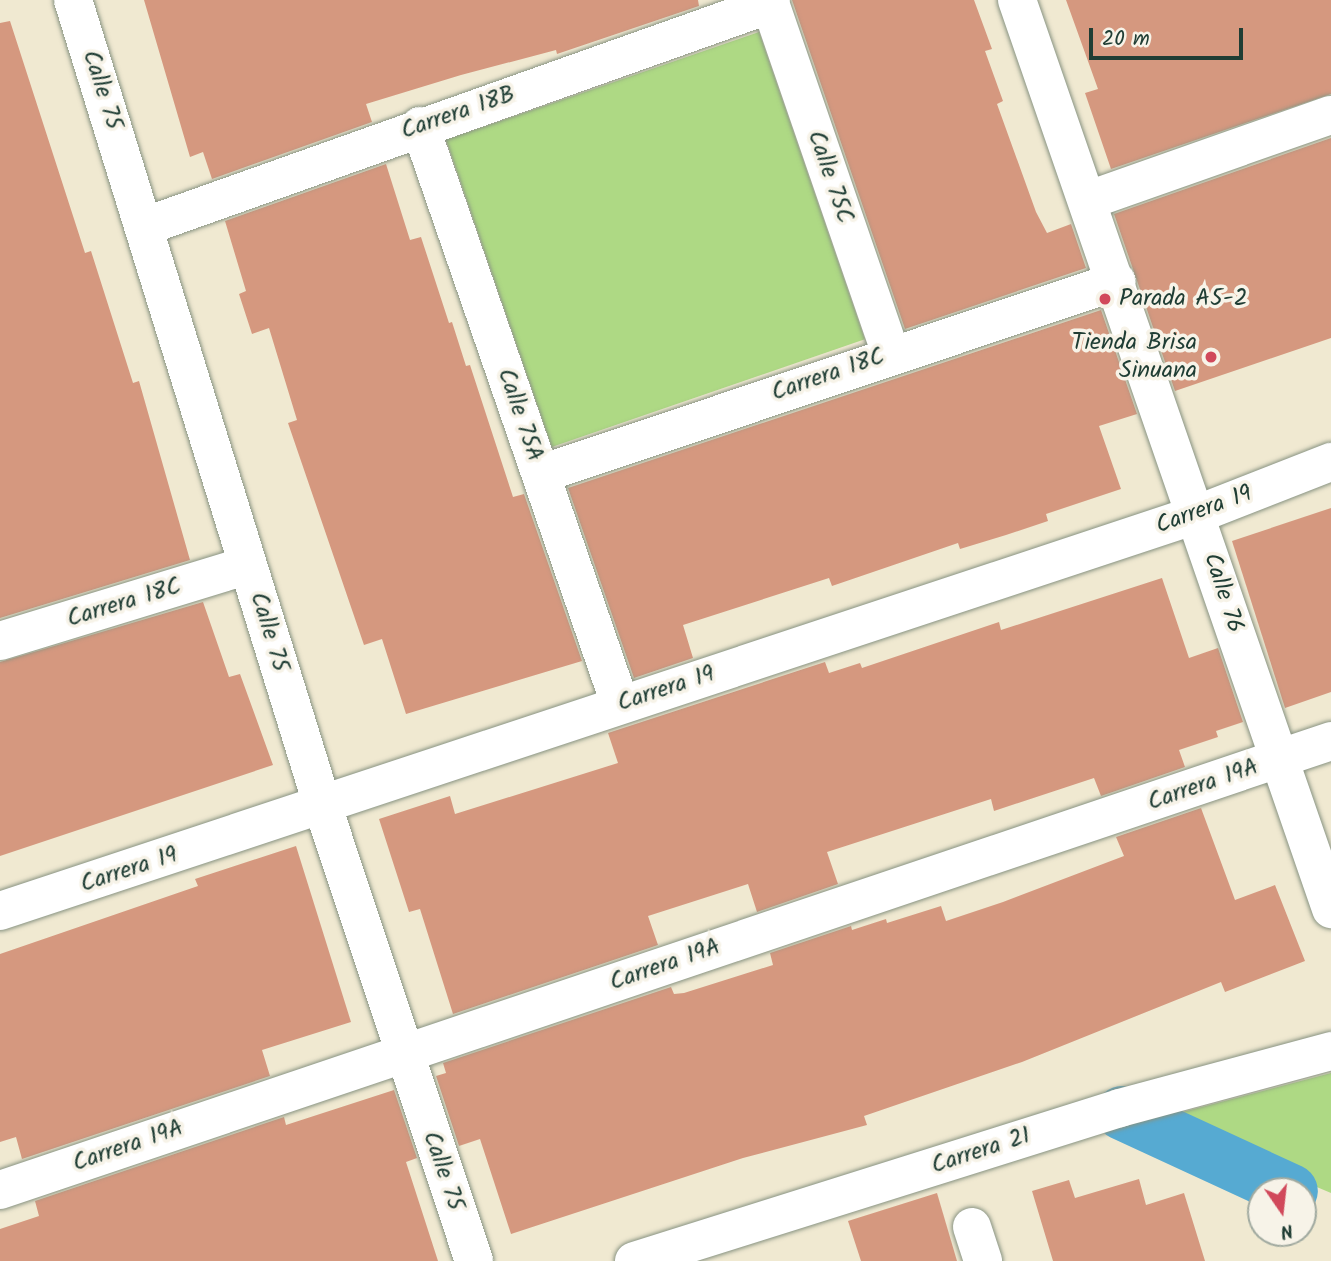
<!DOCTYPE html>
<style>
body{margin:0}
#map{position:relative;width:1331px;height:1261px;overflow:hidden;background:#f0e9d1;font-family:Kalam,sans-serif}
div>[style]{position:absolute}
.green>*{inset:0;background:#aed984;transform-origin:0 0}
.canal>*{height:54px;margin:-27px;padding:0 27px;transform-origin:27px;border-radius:27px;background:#56aad2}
.building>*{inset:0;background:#d5987f}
.roads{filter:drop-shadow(0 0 2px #889382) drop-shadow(0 0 2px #889382)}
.minor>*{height:38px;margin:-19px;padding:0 19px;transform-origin:19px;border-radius:19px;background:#fff}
.dots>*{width:19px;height:19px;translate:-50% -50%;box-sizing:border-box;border:4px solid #f7f3e8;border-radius:50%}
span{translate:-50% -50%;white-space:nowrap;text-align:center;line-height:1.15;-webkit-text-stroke:7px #f7f3e8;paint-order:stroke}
.street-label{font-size:24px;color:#1f3d34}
.poi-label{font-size:24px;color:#1f3d34}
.left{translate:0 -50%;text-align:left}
.right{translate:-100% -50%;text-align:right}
.north{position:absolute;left:1247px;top:1177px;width:70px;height:70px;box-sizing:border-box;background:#f7f3e8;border:2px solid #a1aaa0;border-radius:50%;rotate:166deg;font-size:19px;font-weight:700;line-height:28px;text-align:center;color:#1f3d34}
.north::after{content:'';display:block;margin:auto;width:24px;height:32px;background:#d1495b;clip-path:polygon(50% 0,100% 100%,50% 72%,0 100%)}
.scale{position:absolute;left:1089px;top:28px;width:154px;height:32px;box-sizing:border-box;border:4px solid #1f3d34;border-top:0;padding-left:9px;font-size:21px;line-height:24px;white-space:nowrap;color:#1f3d34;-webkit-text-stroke:5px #f7f3e8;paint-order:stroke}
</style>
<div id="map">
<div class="green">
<i style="left:759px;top:32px;width:325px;height:331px;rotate:71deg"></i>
<i style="clip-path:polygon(1331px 1073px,1331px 1193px,1156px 1119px)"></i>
</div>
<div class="canal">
<i style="left:1122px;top:1113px;width:186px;rotate:24.8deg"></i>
</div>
<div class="building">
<i style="clip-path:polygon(144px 0,698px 0,699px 6px,557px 54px,556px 50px,461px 75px,366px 104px,372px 122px,212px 179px,203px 152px,190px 157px)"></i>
<i style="clip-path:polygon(792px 0,974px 0,992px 49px,985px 51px,1003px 101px,997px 104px,1036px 212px,1047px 233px,1071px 224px,1086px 268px,905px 329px)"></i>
<i style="clip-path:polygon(1066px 0,1331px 0,1331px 94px,1111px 169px,1085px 93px,1098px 89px)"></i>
<i style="clip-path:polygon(10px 21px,85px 253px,91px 251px,133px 383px,139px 381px,190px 560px,0 618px,0 23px)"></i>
<i style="clip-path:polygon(1331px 138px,1331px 338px,1175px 391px,1114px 214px)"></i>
<i style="clip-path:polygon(386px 164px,410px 240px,421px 237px,449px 323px,452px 322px,466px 366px,470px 365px,513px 497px,524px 494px,582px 661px,406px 714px,382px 639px,364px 645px,288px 423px,297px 420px,269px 328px,252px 334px,239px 294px,246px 291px,225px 221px)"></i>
<i style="clip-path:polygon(1101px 310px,1137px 414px,1099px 426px,1121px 489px,1046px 514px,1048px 521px,1006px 535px,960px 549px,958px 543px,832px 586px,829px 578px,683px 625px,693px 658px,634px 678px,568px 488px)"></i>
<i style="clip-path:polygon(1331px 508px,1331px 692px,1285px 708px,1232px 541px)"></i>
<i style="clip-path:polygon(1162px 578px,1189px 658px,1218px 648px,1243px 722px,1216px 731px,1218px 737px,1179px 750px,1185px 767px,1101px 796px,1094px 778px,994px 811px,991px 799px,827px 852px,838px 884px,757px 912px,748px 884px,648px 916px,658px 945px,453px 1014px,420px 909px,409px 912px,379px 819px,450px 796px,455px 814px,618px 763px,608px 733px,825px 662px,829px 673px,860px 663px,862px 668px,999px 622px,1001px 630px)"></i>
<i style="clip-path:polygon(203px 602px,229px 677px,240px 674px,273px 765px,0 856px,0 662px)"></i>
<i style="clip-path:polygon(1201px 808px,1235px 900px,1275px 885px,1305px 961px,1225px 992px,1221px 982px,1022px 1062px,864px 1116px,867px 1125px,743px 1158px,511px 1234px,480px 1139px,459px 1146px,436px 1076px,446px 1073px,443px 1063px,671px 987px,674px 994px,684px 993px,773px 965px,770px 953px,851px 926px,852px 930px,886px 919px,887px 923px,941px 906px,946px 921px,1003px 902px,1124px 856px,1116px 837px)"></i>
<i style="clip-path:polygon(296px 846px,351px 1022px,262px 1050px,270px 1076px,22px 1159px,16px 1137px,0 1142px,0 954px,198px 886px,195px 879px)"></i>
<i style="clip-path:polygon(394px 1090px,417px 1158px,406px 1162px,438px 1261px,0 1261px,0 1229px,39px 1216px,35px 1201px,284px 1117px,286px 1125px)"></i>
<i style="clip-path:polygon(1139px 1179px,1146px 1205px,1184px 1193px,1205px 1261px,1053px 1261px,1032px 1191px,1069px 1180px,1075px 1198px)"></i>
<i style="clip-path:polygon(937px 1193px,957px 1261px,861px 1261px,848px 1221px)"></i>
</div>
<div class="roads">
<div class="minor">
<i style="left:73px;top:0;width:845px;rotate:72.79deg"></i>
<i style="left:323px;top:807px;width:478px;rotate:71.6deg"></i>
<i style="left:769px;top:0;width:374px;rotate:71deg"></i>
<i style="left:1017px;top:0;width:962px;rotate:70.94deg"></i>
<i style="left:420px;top:126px;width:612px;rotate:70.91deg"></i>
<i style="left:1089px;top:200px;width:256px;rotate:-19.4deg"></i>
<i style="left:146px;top:226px;width:663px;rotate:-19.56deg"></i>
<i style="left:541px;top:474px;width:607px;rotate:-18.52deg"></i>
<i style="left:0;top:641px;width:259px;rotate:-17deg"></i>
<i style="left:0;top:911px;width:1262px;rotate:-18.33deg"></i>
<i style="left:1198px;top:514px;width:143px;rotate:-21.4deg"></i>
<i style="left:0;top:1190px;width:1405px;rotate:-18.64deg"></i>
<i style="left:972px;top:1227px;width:36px;rotate:72deg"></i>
<i style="left:634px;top:1261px;width:510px;rotate:-17.47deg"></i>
<i style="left:1120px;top:1108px;width:219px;rotate:-15.1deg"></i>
</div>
</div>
<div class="dots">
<i style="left:1105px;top:299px;background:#d1495b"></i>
<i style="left:1211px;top:357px;background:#d1495b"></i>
</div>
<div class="street-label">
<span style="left:102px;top:90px;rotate:72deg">Calle 75</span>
<span style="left:458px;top:113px;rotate:-19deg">Carrera 18B</span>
<span style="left:830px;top:177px;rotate:71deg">Calle 75C</span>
<span style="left:828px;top:375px;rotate:-19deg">Carrera 18C</span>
<span style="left:520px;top:415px;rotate:71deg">Calle 75A</span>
<span style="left:1204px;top:510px;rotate:-20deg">Carrera 19</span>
<span style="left:1223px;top:593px;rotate:72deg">Calle 76</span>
<span style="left:124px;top:603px;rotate:-17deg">Carrera 18C</span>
<span style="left:269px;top:632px;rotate:73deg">Calle 75</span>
<span style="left:666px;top:689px;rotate:-18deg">Carrera 19</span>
<span style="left:1203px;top:785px;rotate:-19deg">Carrera 19A</span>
<span style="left:129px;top:870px;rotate:-18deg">Carrera 19</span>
<span style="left:665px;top:965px;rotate:-19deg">Carrera 19A</span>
<span style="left:128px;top:1146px;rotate:-19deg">Carrera 19A</span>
<span style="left:981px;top:1151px;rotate:-18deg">Carrera 21</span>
<span style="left:443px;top:1171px;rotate:71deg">Calle 75</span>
</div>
<div class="poi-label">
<span class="left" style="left:1119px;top:299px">Parada A5-2</span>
<span class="right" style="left:1197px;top:357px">Tienda Brisa<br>Sinuana</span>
</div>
<div class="north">N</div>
<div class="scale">20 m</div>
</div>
